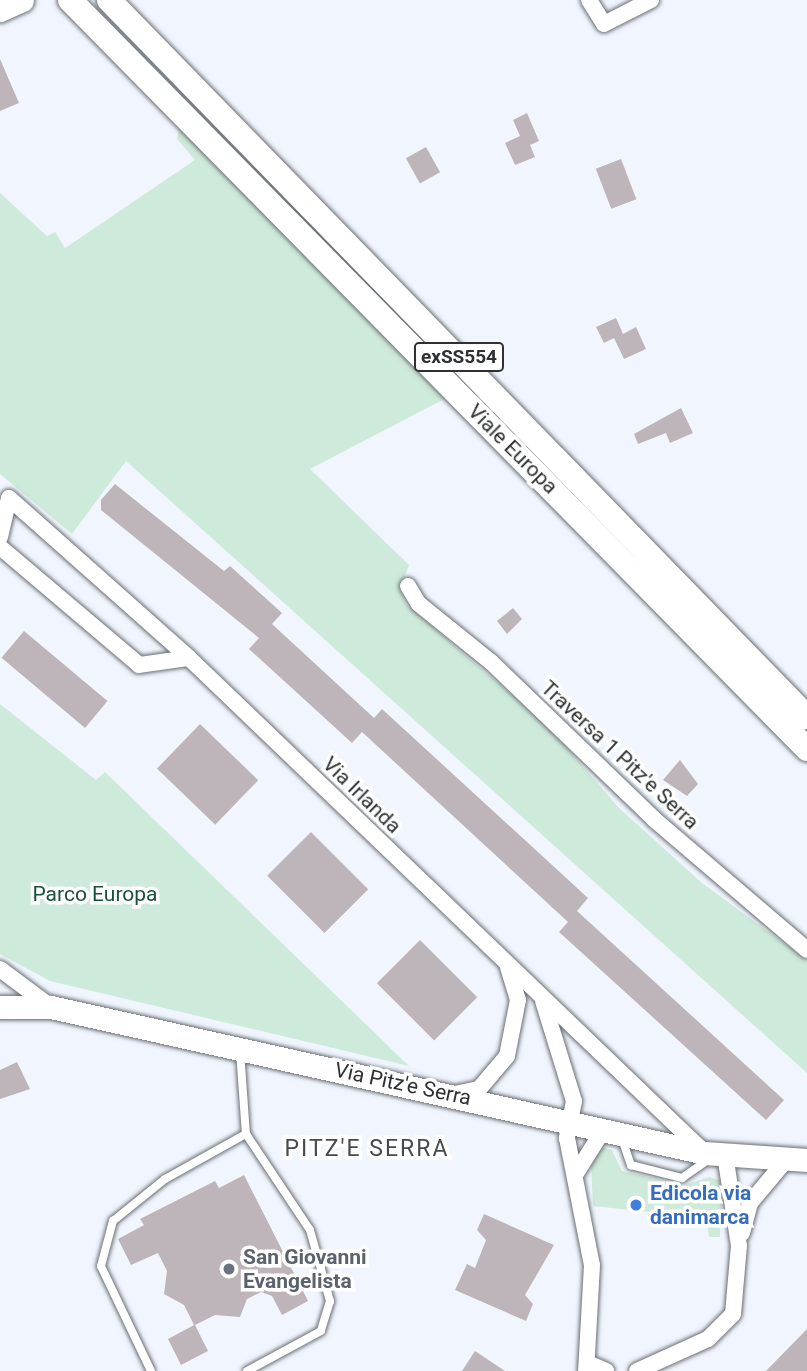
<!DOCTYPE html>
<style>
body{margin:0}
#map{position:relative;width:807px;height:1371px;overflow:hidden;background:#f1f6fe;font-family:Roboto,sans-serif}
div>[style]{position:absolute}
.green>*{inset:0;background:#ceeada}
.building>*{inset:0;background:#beb5ba;transform-origin:0 0}
.roads{filter:drop-shadow(0 0 2px #696e74) drop-shadow(0 0 2px #696e74)}
.lane>*{height:8px;margin:-4px;padding:0 4px;transform-origin:4px;border-radius:4px;background:#fff}
.street>*{height:16px;margin:-8px;padding:0 8px;transform-origin:8px;border-radius:8px;background:#fff}
.secondary>*{height:23px;margin:-11.5px;padding:0 11.5px;transform-origin:11.5px;border-radius:11.5px;background:#fff}
.primary>*{height:24px;margin:-12px;padding:0 12px;transform-origin:12px;border-radius:12px;background:#fff}
.dots>*{width:19px;height:19px;translate:-50% -50%;box-sizing:border-box;border:4px solid #fff;border-radius:50%}
span{translate:-50% -50%;white-space:nowrap;text-align:center;line-height:1.15;-webkit-text-stroke:7px #fff;paint-order:stroke}
.shield-label span{padding:2px 5px;background:#fff;border:2px solid;border-radius:5px;-webkit-text-stroke-width:0}
.shield-label{font-size:19px;color:#2e3032;font-weight:700}
.street-label{font-size:21px;color:#2e3032}
.park-label{font-size:21px;color:#1a5138}
.shop-label{font-size:21px;color:#366cbe;font-weight:700}
.left{translate:0 -50%;text-align:left}
.worship-label{font-size:21px;color:#5b616d;font-weight:700}
.neighbourhood-label{font-size:23px;color:#454a4f;letter-spacing:2px}
</style>
<div id="map">
<div class="green">
<i style="clip-path:polygon(180px 122px,452px 395px,310px 469px,409px 565px,400px 590px,406px 604px,547px 725px,619px 808px,702px 883px,807px 960px,807px 1073px,126px 461px,72px 534px,0 474px,0 193px,47px 236px,55px 232px,65px 248px,195px 160px,177px 139px)"></i>
<i style="clip-path:polygon(0 704px,96px 780px,105px 772px,409px 1066px,50px 981px,0 954px)"></i>
<i style="clip-path:polygon(590px 1143px,612px 1150px,622px 1171px,684px 1185px,709px 1177px,723px 1181px,720px 1237px,709px 1237px,706px 1218px,593px 1206px)"></i>
</div>
<div class="building">
<i style="clip-path:polygon(0 59px,19px 103px,0 111px)"></i>
<i style="clip-path:polygon(527px 113px,539px 141px,530px 145px,535px 157px,515px 165px,505px 143px,520px 136px,513px 120px)"></i>
<i style="left:426px;top:147px;width:29px;height:23px;rotate:61deg"></i>
<i style="left:621px;top:159px;width:43px;height:27px;rotate:69deg"></i>
<i style="clip-path:polygon(616px 318px,623px 334px,636px 327px,646px 349px,624px 359px,614px 338px,604px 343px,596px 327px)"></i>
<i style="clip-path:polygon(681px 408px,693px 433px,670px 443px,666px 433px,638px 444px,634px 434px)"></i>
<i style="clip-path:polygon(115px 484px,224px 571px,230px 566px,282px 613px,272px 624px,374px 718px,382px 709px,588px 898px,577px 911px,784px 1100px,766px 1120px,559px 932px,568px 922px,362px 732px,352px 743px,249px 649px,259px 638px,101px 510px,101px 500px)"></i>
<i style="clip-path:polygon(513px 608px,522px 619px,507px 634px,497px 621px)"></i>
<i style="left:24px;top:631px;width:109px;height:35px;rotate:40deg"></i>
<i style="left:200px;top:724px;width:81px;height:62px;rotate:44deg"></i>
<i style="clip-path:polygon(680px 760px,698px 784px,687px 796px,663px 780px)"></i>
<i style="left:311px;top:832px;width:81px;height:62px;rotate:45deg"></i>
<i style="left:420px;top:940px;width:81px;height:61px;rotate:45deg"></i>
<i style="clip-path:polygon(17px 1062px,30px 1089px,0 1099px,0 1070px)"></i>
<i style="clip-path:polygon(244px 1175px,308px 1301px,282px 1315px,272px 1296px,261px 1292px,247px 1299px,240px 1317px,215px 1315px,195px 1325px,208px 1351px,181px 1365px,168px 1339px,194px 1325px,184px 1305px,164px 1294px,167px 1271px,158px 1253px,131px 1265px,118px 1239px,144px 1225px,140px 1219px,215px 1181px,219px 1188px)"></i>
<i style="clip-path:polygon(484px 1214px,554px 1245px,525px 1295px,533px 1304px,526px 1321px,455px 1290px,467px 1264px,475px 1268px,486px 1240px,477px 1230px)"></i>
<i style="clip-path:polygon(807px 1329px,807px 1371px,766px 1371px)"></i>
<i style="clip-path:polygon(475px 1351px,505px 1371px,462px 1371px)"></i>
</div>
<div class="roads">
<div class="lane">
<i style="left:240px;top:1051px;width:83px;rotate:85.9deg"></i>
<i style="left:246px;top:1134px;width:115px;rotate:56.3deg"></i>
<i style="left:310px;top:1230px;width:74px;rotate:74.3deg"></i>
<i style="left:330px;top:1301px;width:31px;rotate:107deg"></i>
<i style="left:321px;top:1331px;width:84px;rotate:151.6deg"></i>
<i style="left:622px;top:1139px;width:28px;rotate:71deg"></i>
<i style="left:631px;top:1165px;width:53px;rotate:14.3deg"></i>
<i style="left:682px;top:1178px;width:32px;rotate:-35deg"></i>
<i style="left:151px;top:1371px;width:116px;rotate:-115.5deg"></i>
<i style="left:101px;top:1266px;width:47px;rotate:-75.1deg"></i>
<i style="left:113px;top:1221px;width:67px;rotate:-38.9deg"></i>
<i style="left:165px;top:1179px;width:93px;rotate:-29.1deg"></i>
</div>
<div class="street">
<i style="left:589px;top:0;width:28px;rotate:58deg"></i>
<i style="left:604px;top:24px;width:53px;rotate:-27.1deg"></i>
<i style="left:0;top:537px;width:40px;rotate:-77deg"></i>
<i style="left:9px;top:498px;width:241px;rotate:41.6deg"></i>
<i style="left:189px;top:658px;width:712px;rotate:43.81deg"></i>
<i style="left:0;top:547px;width:182px;rotate:40.3deg"></i>
<i style="left:139px;top:665px;width:50px;rotate:-8deg"></i>
<i style="left:408px;top:586px;width:21px;rotate:59deg"></i>
<i style="left:419px;top:604px;width:92px;rotate:38.9deg"></i>
<i style="left:491px;top:662px;width:228px;rotate:43.9deg"></i>
<i style="left:655px;top:820px;width:200px;rotate:40.5deg"></i>
<i style="left:0;top:969px;width:64px;rotate:36.7deg"></i>
<i style="left:543px;top:1001px;width:105px;rotate:72.8deg"></i>
<i style="left:574px;top:1101px;width:38px;rotate:101deg"></i>
<i style="left:567px;top:1138px;width:129px;rotate:78.9deg"></i>
<i style="left:592px;top:1265px;width:106px;rotate:93.2deg"></i>
<i style="left:455px;top:1094px;width:25px;rotate:-12deg"></i>
<i style="left:479px;top:1089px;width:43px;rotate:-49.7deg"></i>
<i style="left:507px;top:1056px;width:57px;rotate:-78.9deg"></i>
<i style="left:518px;top:1000px;width:34px;rotate:-107deg"></i>
<i style="left:575px;top:1175px;width:54px;rotate:-57.8deg"></i>
<i style="left:742px;top:1233px;width:31px;rotate:-75deg"></i>
<i style="left:750px;top:1203px;width:56px;rotate:-50.1deg"></i>
<i style="left:588px;top:1363px;width:20px;rotate:24deg"></i>
<i style="left:637px;top:1371px;width:78px;rotate:-24.3deg"></i>
<i style="left:708px;top:1339px;width:35px;rotate:-45deg"></i>
<i style="left:733px;top:1314px;width:68px;rotate:-85deg"></i>
<i style="left:739px;top:1246px;width:92px;rotate:-98.7deg"></i>
</div>
<div class="secondary">
<i style="left:0;top:10px;width:24px;rotate:-24deg"></i>
<i style="left:0;top:1007px;width:51px"></i>
<i style="left:51px;top:1007px;width:670px;rotate:12.58deg"></i>
<i style="left:705px;top:1153px;width:102px;rotate:3.9deg"></i>
</div>
<div class="primary">
<i style="left:70px;top:0;width:1051px;rotate:45.46deg"></i>
<i style="left:109px;top:0;width:1001px;rotate:45.77deg"></i>
</div>
</div>
<div class="dots">
<i style="left:636px;top:1205px;background:#3f7fe0"></i>
<i style="left:229px;top:1269px;background:#6b7280"></i>
</div>
<div class="shield-label">
<span style="left:459px;top:357px">exSS554</span>
</div>
<div class="street-label">
<span style="left:513px;top:449px;rotate:45deg">Viale Europa</span>
<span style="left:620px;top:755px;rotate:43deg">Traversa 1 Pitz'e Serra</span>
<span style="left:362px;top:795px;rotate:44deg">Via Irlanda</span>
<span style="left:403px;top:1084px;rotate:12deg">Via Pitz'e Serra</span>
</div>
<div class="park-label">
<span style="left:95px;top:894px">Parco Europa</span>
</div>
<div class="shop-label">
<span class="left" style="left:650px;top:1205px">Edicola via<br>danimarca</span>
</div>
<div class="worship-label">
<span class="left" style="left:243px;top:1269px">San Giovanni<br>Evangelista</span>
</div>
<div class="neighbourhood-label">
<span style="left:367px;top:1149px">PITZ'E SERRA</span>
</div>
</div>
